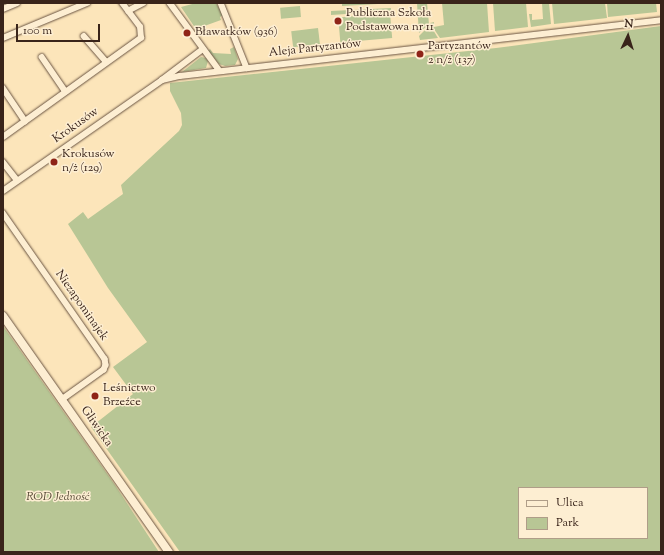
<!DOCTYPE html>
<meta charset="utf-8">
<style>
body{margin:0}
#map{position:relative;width:664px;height:555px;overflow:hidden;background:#fce5ba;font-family:"Sorts Mill Goudy",serif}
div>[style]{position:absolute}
.green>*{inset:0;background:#b8c695;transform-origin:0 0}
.roads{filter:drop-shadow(0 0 1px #6a5442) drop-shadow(0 0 1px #6a5442)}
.minor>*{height:5.5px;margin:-2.75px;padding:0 2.75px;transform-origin:2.75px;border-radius:2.75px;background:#fdeed2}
.secondary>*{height:8px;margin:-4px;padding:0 4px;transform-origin:4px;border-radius:4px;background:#fdeed2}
.dots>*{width:11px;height:11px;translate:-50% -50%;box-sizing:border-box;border:2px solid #fdeed2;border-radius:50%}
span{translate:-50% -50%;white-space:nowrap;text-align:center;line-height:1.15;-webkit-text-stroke:3px #fdeed2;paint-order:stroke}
.poi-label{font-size:12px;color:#39241a}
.left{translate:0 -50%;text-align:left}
.street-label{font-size:12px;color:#39241a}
.park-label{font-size:12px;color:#594c39;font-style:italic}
.frame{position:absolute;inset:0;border:4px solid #39241a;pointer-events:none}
.legend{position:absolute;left:518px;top:487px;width:130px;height:52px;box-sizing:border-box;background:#fdeed2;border:1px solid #af9d88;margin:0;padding:5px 7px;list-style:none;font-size:12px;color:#39241a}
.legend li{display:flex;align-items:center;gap:8px;height:20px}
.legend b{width:20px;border:1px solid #af9d88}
.north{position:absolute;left:608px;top:16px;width:40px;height:40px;-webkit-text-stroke:3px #fdeed2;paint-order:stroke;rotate:4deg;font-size:11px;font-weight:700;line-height:16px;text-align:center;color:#39241a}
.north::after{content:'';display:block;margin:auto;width:14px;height:18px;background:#39241a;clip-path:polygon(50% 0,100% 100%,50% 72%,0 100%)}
.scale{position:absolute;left:16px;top:24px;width:84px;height:18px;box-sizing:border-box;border:2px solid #39241a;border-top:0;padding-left:5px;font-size:12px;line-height:14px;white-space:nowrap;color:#39241a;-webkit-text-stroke:3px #fdeed2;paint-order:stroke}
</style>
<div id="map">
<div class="green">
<i style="clip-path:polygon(196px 3px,216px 3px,223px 15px,220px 17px,221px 20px,196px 29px,181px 7px)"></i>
<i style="clip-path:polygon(342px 3px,378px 3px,378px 4px,342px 6px)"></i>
<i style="clip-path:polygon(417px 3px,427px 3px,429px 24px,419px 33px)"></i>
<i style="clip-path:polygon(442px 3px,487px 3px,489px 32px,440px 38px,430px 23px,434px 22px,434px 27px,444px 25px)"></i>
<i style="clip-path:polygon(493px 3px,526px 3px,528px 27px,495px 31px)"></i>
<i style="clip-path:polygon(542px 3px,549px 3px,551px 24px,531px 27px,529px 14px,532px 14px,532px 20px,543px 19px)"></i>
<i style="clip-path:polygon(552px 3px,605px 3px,607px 18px,554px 24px)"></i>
<i style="clip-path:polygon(607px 3px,656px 3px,657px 12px,608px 17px)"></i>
<i style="left:300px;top:6px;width:11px;height:20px;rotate:85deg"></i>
<i style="clip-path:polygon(391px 8px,391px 11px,331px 15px,331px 11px)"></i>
<i style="left:390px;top:13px;width:25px;height:52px;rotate:85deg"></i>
<i style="clip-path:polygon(430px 25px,438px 38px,420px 40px,419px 36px)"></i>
<i style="clip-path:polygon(evenodd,661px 26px,661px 552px,180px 552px,91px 427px,133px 394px,113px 367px,147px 342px,108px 288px,68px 224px,83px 212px,88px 219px,123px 194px,121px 185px,179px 131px,182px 125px,181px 113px,170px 91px,170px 83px,496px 48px,661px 26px,519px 488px,647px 488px,647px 538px,519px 538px,519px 488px)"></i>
<i style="left:318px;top:28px;width:16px;height:27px;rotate:83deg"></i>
<i style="clip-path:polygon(234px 47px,238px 59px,235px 65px,225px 66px,219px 64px,208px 51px,210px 49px,213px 53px,231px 54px,230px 49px)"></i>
<i style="clip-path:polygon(201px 57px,206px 58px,208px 61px,206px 68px,182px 72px)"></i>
<i style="clip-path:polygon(3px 326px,115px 485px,159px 552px,3px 552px)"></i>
</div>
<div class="roads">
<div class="minor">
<i style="left:170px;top:3px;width:84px;rotate:53.7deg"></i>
<i style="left:221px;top:3px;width:70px;rotate:68.2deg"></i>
<i style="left:3px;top:9px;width:15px;rotate:-23deg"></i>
<i style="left:128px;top:11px;width:17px;rotate:-28deg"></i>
<i style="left:84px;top:36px;width:33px;rotate:49deg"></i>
<i style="left:3px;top:38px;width:91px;rotate:-22.6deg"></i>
<i style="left:42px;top:57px;width:42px;rotate:55.6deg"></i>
<i style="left:162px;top:80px;width:18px;rotate:-13deg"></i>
<i style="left:180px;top:76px;width:484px;rotate:-6.6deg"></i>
<i style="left:3px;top:88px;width:40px;rotate:56deg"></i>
<i style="left:3px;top:137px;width:170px;rotate:-35.7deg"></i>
<i style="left:141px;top:38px;width:11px;rotate:-95deg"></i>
<i style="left:140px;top:27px;width:30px;rotate:-127deg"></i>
<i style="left:3px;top:162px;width:23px;rotate:52deg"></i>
<i style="left:3px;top:191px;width:194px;rotate:-34.9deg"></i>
<i style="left:162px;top:80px;width:51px;rotate:-37.1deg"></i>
<i style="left:3px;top:213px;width:178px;rotate:55.1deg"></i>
<i style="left:105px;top:359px;width:6px;rotate:81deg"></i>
<i style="left:106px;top:365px;width:5px;rotate:112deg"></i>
<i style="left:104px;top:370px;width:52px;rotate:144.5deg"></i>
</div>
<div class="secondary">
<i style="left:3px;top:316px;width:289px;rotate:54.9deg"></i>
</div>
</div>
<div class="dots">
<i style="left:338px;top:21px;background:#8f2418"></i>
<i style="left:187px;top:33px;background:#8f2418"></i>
<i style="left:420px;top:54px;background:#8f2418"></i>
<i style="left:54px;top:162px;background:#8f2418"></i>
<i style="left:95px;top:396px;background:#8f2418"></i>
</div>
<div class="poi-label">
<span class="left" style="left:346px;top:21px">Publiczna Szkoła<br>Podstawowa nr 11</span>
<span class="left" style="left:195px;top:33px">Bławatków (936)</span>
<span class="left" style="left:428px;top:54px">Partyzantów<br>2 n/ż (137)</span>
<span class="left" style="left:62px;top:162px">Krokusów<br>n/ż (129)</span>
<span class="left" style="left:103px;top:396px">Leśnictwo<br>Brzeźce</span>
</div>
<div class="street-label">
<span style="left:315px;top:49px;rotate:-6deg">Aleja Partyzantów</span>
<span style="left:76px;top:126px;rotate:-35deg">Krokusów</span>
<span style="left:81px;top:306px;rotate:55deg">Niezapominajek</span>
<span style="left:96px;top:427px;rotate:55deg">Gliwicka</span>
</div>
<div class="park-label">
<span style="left:58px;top:498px">ROD Jedność</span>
</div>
<div class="frame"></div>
<ul class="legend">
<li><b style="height:5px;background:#fdeed2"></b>Ulica</li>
<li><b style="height:11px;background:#b8c695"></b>Park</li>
</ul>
<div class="north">N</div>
<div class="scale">100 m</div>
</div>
